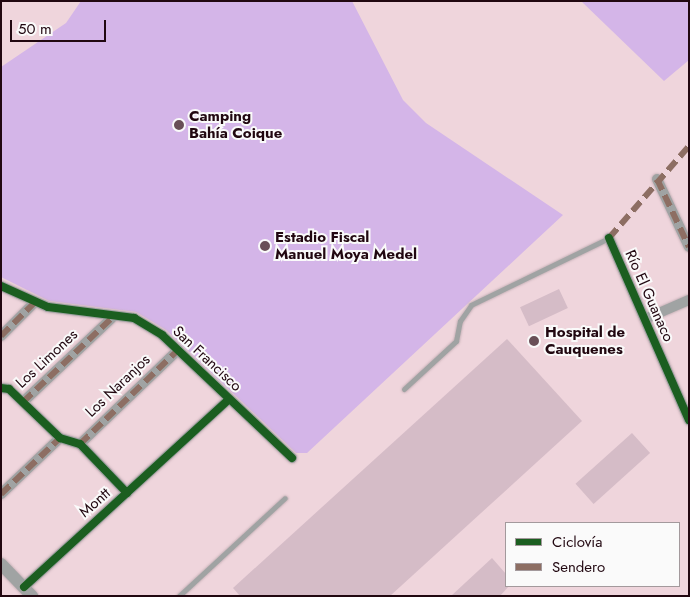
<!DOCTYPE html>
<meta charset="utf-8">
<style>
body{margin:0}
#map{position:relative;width:690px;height:597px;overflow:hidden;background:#efd5dc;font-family:Jost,sans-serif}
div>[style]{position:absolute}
.green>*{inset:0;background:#d4b5e8}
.building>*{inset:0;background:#d5bcc7;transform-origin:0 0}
.roads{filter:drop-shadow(0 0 1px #c7b2b8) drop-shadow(0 0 1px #c7b2b8)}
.service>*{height:5px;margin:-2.5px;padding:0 2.5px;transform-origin:2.5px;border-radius:2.5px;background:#a0a3a3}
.minor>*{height:10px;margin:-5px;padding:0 5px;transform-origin:5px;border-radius:5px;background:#a0a3a3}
.tertiary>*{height:12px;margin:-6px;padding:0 6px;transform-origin:6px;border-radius:6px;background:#a0a3a3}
.quiet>*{height:6px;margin-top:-3px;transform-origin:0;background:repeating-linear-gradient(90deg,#8d6e63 0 12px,transparent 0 18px)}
.cycleway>*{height:8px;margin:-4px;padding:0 4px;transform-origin:4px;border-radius:4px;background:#1b5e20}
.dots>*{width:14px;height:14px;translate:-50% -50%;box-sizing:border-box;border:2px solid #fafafa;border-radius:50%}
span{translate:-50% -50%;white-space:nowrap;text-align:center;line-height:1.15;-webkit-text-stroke:4px #fafafa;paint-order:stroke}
.poi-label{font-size:15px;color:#210710;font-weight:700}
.left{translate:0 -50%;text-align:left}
.street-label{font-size:15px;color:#210710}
.frame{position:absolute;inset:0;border:2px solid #210710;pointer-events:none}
.legend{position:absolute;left:505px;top:522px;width:175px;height:65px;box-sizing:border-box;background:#fafafa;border:1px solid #a3999c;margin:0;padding:6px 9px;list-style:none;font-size:15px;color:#210710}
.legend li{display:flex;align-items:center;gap:10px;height:25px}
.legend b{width:25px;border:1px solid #a3999c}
.scale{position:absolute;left:10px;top:20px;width:96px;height:22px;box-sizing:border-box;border:2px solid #210710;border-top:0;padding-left:6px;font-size:15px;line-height:18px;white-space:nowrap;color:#210710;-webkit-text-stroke:4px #fafafa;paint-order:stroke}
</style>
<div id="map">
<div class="green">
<i style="clip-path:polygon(81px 1px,352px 1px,403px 100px,426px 123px,563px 215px,307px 453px,296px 453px,166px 330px,136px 312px,49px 301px,1px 277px,1px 67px,66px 23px)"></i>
<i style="clip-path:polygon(581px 1px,689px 1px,689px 60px,664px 81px)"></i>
</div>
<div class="building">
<i style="left:559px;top:289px;width:21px;height:43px;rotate:65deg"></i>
<i style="clip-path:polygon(507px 339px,582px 421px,390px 596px,240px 596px,233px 588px)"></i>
<i style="left:632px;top:433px;width:27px;height:76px;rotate:48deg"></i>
<i style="clip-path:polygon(492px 558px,506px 574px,509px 586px,500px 596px,451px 596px)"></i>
</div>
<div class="roads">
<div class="service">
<i style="left:404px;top:389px;width:71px;rotate:-42.7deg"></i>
<i style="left:456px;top:341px;width:20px;rotate:-79deg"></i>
<i style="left:460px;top:321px;width:19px;rotate:-55deg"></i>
<i style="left:471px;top:305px;width:153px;rotate:-25.9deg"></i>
<i style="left:179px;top:596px;width:144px;rotate:-42.8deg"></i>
</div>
<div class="minor">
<i style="left:657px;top:179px;width:75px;rotate:64.8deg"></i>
<i style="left:609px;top:238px;width:199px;rotate:66.3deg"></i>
<i style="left:1px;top:286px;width:51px;rotate:24.1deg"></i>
<i style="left:48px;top:307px;width:87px;rotate:7.3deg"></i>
<i style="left:134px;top:318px;width:33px;rotate:31deg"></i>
<i style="left:162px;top:335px;width:179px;rotate:43.4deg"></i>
<i style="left:645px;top:319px;width:48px;rotate:-23.4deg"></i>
<i style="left:1px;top:336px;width:47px;rotate:-45deg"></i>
<i style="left:1px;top:388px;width:8px;rotate:7deg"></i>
<i style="left:9px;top:389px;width:71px;rotate:43.9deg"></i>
<i style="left:60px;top:438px;width:21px;rotate:17deg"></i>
<i style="left:80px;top:444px;width:68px;rotate:46.2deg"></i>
<i style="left:23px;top:402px;width:125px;rotate:-43.4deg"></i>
<i style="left:80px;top:444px;width:136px;rotate:-43.8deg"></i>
<i style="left:1px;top:494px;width:81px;rotate:-43.5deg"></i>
<i style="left:24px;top:587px;width:278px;rotate:-42.5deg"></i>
</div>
<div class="tertiary">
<i style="left:1px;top:564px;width:45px;rotate:45.9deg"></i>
</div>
</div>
<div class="quiet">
<i style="left:657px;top:179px;width:75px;rotate:64.8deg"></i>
<i style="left:609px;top:238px;width:122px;rotate:-49deg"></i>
<i style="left:1px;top:336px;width:47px;rotate:-45deg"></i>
<i style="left:23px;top:402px;width:125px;rotate:-43.4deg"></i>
<i style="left:80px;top:444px;width:136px;rotate:-43.8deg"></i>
<i style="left:1px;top:494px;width:81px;rotate:-43.5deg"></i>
</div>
<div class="cycleway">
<i style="left:609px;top:238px;width:199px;rotate:66.3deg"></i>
<i style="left:1px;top:286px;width:51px;rotate:24.1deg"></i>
<i style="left:48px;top:307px;width:87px;rotate:7.3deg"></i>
<i style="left:134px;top:318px;width:33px;rotate:31deg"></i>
<i style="left:162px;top:335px;width:179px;rotate:43.4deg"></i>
<i style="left:1px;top:388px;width:8px;rotate:7deg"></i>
<i style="left:9px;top:389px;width:71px;rotate:43.9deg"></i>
<i style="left:60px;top:438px;width:21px;rotate:17deg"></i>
<i style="left:80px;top:444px;width:68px;rotate:46.2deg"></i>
<i style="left:24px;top:587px;width:278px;rotate:-42.5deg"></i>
</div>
<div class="dots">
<i style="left:179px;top:125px;background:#694f57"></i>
<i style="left:265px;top:246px;background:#694f57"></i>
<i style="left:534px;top:341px;background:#694f57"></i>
</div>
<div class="poi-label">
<span class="left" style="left:189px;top:125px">Camping<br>Bahía Coique</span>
<span class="left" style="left:275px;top:246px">Estadio Fiscal<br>Manuel Moya Medel</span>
<span class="left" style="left:545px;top:341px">Hospital de<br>Cauquenes</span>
</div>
<div class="street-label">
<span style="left:649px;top:296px;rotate:66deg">Río El Guanaco</span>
<span style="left:47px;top:359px;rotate:-43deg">Los Limones</span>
<span style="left:207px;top:359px;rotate:43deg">San Francisco</span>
<span style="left:118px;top:386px;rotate:-44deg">Los Naranjos</span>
<span style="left:95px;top:503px;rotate:-42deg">Montt</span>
</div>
<div class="frame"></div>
<ul class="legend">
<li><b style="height:6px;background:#1b5e20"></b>Ciclovía</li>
<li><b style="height:6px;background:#8d6e63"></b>Sendero</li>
</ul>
<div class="scale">50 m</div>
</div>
